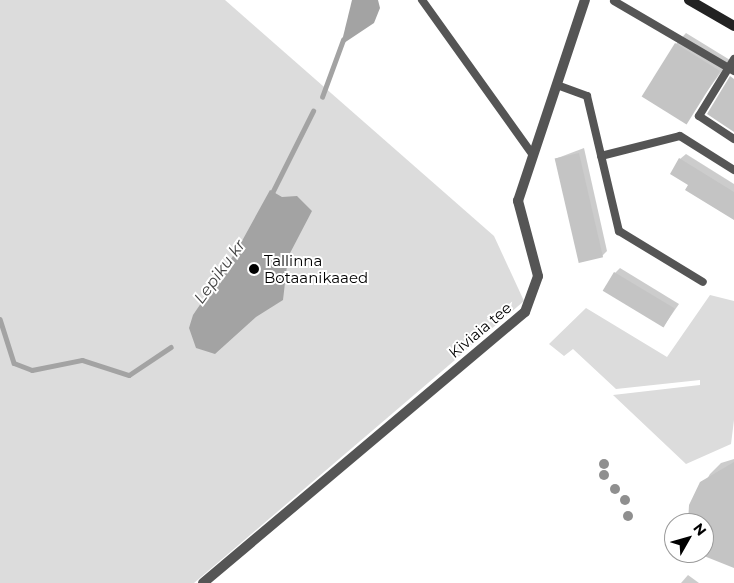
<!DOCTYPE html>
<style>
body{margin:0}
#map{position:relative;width:734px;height:583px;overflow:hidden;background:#fff;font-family:Montserrat,sans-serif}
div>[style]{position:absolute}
.green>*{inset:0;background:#dcdcdc}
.water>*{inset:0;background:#a3a3a3}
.shadow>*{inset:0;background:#0003}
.stream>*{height:4.5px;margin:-2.25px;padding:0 2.25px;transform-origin:2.25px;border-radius:2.25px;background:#a3a3a3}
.building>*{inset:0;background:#c4c4c4;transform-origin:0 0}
.service>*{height:8px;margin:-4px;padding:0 4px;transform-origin:4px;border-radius:4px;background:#555}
.minor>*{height:10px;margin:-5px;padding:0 5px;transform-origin:5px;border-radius:5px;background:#555}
.secondary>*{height:10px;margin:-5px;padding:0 5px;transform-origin:5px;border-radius:5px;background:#222}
.trees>*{width:10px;height:10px;margin:-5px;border-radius:50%;background:#8f8f8f}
.dots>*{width:14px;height:14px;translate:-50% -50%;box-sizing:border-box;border:2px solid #fff;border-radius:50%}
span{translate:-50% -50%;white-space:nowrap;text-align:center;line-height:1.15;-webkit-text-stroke:4px #fff;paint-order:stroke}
.poi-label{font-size:15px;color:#000}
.left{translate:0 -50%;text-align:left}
.street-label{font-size:15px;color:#000}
.water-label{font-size:16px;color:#444;font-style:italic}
.north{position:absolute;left:664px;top:513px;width:50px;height:50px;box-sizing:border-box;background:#fff;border:1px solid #999;border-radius:50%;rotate:52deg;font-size:14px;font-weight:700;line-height:20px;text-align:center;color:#000}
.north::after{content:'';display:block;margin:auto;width:18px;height:22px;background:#000;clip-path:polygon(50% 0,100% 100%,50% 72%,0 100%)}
</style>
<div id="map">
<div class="green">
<i style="clip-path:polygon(0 0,225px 0,494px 236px,524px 301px,194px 583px,0 583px)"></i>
<i style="clip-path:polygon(710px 295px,734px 301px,734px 420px,731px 444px,686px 464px,613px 395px,700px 385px,700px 380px,616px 389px,573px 349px,564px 356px,549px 344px,586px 308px,667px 357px)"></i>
</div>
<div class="water">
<i style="clip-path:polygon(352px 0,378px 0,380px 8px,374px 23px,341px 45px)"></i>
<i style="clip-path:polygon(270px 190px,282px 197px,297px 196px,312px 211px,288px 257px,283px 300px,256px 317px,215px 354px,196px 348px,189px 328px,193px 315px,237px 250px)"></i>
</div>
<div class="shadow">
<i style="clip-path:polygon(686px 33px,730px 60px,685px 121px,676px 44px)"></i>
<i style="clip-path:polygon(584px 148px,607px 251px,602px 256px,555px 159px)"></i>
<i style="clip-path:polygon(686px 154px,734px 184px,734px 218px,690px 185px,680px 159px)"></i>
<i style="clip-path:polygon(620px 268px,679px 304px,663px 327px,615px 273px)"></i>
<i style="clip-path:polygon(734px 459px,734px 564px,704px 550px,704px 523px,694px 523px,691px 506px,710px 474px,721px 463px)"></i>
<i style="clip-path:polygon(688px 575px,699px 583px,681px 583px)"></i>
</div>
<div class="stream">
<i style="left:322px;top:97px;width:61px;rotate:-69.8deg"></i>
<i style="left:271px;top:195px;width:94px;rotate:-63.4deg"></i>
<i style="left:0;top:319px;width:46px;rotate:72.3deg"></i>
<i style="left:14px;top:363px;width:19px;rotate:21deg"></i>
<i style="left:32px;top:370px;width:51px;rotate:-11.3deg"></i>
<i style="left:82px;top:360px;width:49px;rotate:17.7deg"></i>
<i style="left:129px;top:375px;width:50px;rotate:-33.7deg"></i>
</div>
<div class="building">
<i style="left:675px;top:43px;width:53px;height:63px;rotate:32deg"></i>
<i style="clip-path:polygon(730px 76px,734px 79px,734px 132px,707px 114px)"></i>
<i style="left:579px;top:153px;width:107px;height:25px;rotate:77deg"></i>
<i style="clip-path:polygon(679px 158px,734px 192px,734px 220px,685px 190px,688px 185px,670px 174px)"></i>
<i style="left:614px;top:272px;width:71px;height:22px;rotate:31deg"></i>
<i style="clip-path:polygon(734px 462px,734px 568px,704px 556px,704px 523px,688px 523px,689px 505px,700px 482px)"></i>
</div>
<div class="service">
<i style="left:422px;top:0;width:191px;rotate:54.4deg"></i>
<i style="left:614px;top:1px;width:139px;rotate:30.3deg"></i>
<i style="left:734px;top:59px;width:67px;rotate:121.6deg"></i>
<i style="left:699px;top:116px;width:42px;rotate:33.3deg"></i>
<i style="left:557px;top:85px;width:32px;rotate:20deg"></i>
<i style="left:587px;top:96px;width:139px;rotate:76.7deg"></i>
<i style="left:619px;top:231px;width:98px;rotate:31.3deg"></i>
<i style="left:601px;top:156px;width:81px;rotate:-14.2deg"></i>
<i style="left:680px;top:136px;width:64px;rotate:32.2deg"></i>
</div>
<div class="minor">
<i style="left:203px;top:583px;width:421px;rotate:-40.1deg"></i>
<i style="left:525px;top:312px;width:38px;rotate:-70deg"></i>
<i style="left:538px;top:276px;width:78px;rotate:-104.9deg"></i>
<i style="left:518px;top:201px;width:212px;rotate:-71.6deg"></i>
</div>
<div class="secondary">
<i style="left:689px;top:0;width:52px;rotate:30deg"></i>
</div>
<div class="trees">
<i style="left:604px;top:464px"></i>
<i style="left:604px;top:475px"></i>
<i style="left:615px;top:489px"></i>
<i style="left:625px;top:500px"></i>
<i style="left:628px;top:516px"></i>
</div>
<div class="dots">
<i style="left:254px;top:269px;background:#000"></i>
</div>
<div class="poi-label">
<span class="left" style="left:264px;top:269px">Tallinna<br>Botaanikaaed</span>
</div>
<div class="street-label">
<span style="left:480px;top:330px;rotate:-40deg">Kiviaia tee</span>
</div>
<div class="water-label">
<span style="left:220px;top:272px;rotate:-54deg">Lepiku kr</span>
</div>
<div class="north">N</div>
</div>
